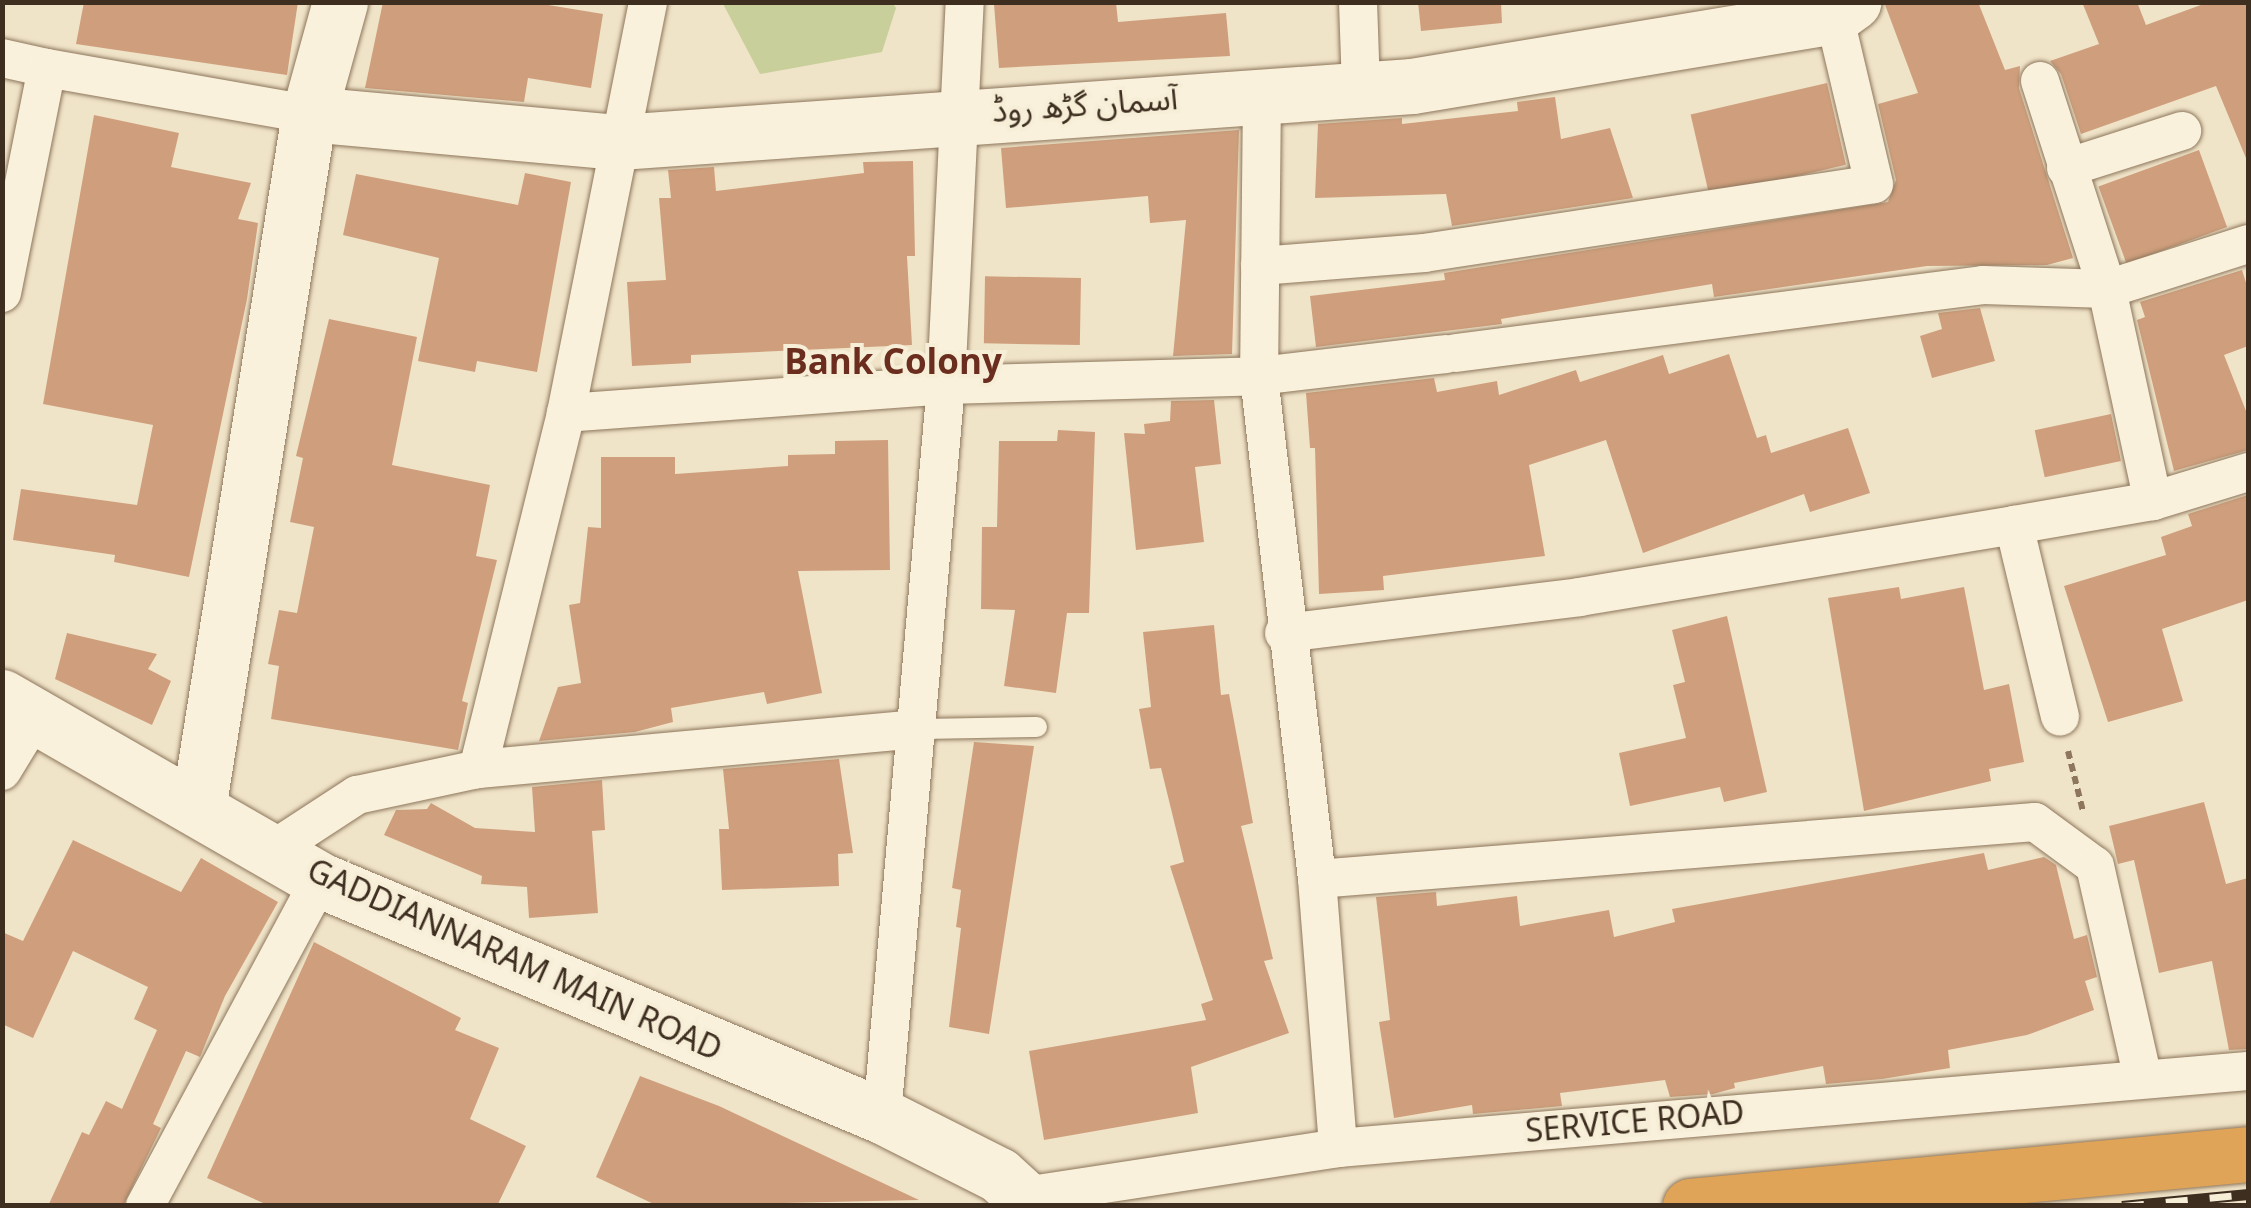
<!DOCTYPE html>
<meta charset="utf-8">
<style>
body{margin:0}
#map{position:relative;width:2251px;height:1208px;overflow:hidden;background:#f0e4c8;font-family:Georgia,"Noto Sans Arabic",serif}
div>[style]{position:absolute}
.green>*{inset:0;background:#c9cf9b}
.building>*{inset:0;background:#cf9f7d;transform-origin:0 0}
.path>*{height:6px;margin-top:-3px;transform-origin:0;background:repeating-linear-gradient(90deg,#8d765c 0 8px,transparent 0 13px)}
.roads{filter:drop-shadow(0 0 2px #8d765c) drop-shadow(0 0 2px #8d765c)}
.lane>*{height:20px;margin:-10px;padding:0 10px;transform-origin:10px;border-radius:10px;background:#faf1dc}
.street>*{height:38px;margin:-19px;padding:0 19px;transform-origin:19px;border-radius:19px;background:#faf1dc}
.secondary>*{height:55px;margin:-27.5px;padding:0 27.5px;transform-origin:27.5px;border-radius:27.5px;background:#faf1dc}
.highway>*{height:55px;margin:-27.5px;padding:0 27.5px;transform-origin:27.5px;border-radius:27.5px;background:#e0a458}
.rail>*{height:11px;margin-top:-5.5px;transform-origin:0;background:repeating-linear-gradient(90deg,#f7eed8 0 22px,#3d2e20 0 44px);box-sizing:border-box;border-block:2px solid #3d2e20}
span{translate:-50% -50%;white-space:nowrap;text-align:center;line-height:1.15;-webkit-text-stroke:8px #f7eed8;paint-order:stroke}
.street-label{font-size:32px;color:#3d2e20}
.neighbourhood-label{font-size:35px;color:#6b2e1e;font-weight:700}
.frame{position:absolute;inset:0;border:5px solid #3d2e20;pointer-events:none}
</style>
<div id="map">
<div class="green">
<i style="clip-path:polygon(722px 2px,892px 2px,896px 8px,882px 52px,760px 74px)"></i>
</div>
<div class="building">
<i style="clip-path:polygon(84px 2px,298px 2px,287px 75px,76px 44px)"></i>
<i style="clip-path:polygon(383px 2px,530px 2px,603px 14px,591px 88px,528px 78px,524px 102px,365px 88px)"></i>
<i style="clip-path:polygon(1116px 2px,1118px 22px,1226px 13px,1230px 56px,999px 68px,994px 4px)"></i>
<i style="clip-path:polygon(1418px 2px,1501px 2px,1502px 23px,1421px 31px)"></i>
<i style="clip-path:polygon(1884px 2px,1978px 2px,2005px 70px,2020px 66px,2019px 88px,2073px 258px,2047px 265px,1927px 266px,1714px 297px,1712px 284px,1501px 319px,1502px 324px,1316px 347px,1310px 296px,1445px 280px,1444px 273px,1888px 202px,1896px 180px,1878px 104px,1918px 93px)"></i>
<i style="clip-path:polygon(2082px 2px,2137px 2px,2146px 25px,2209px 2px,2248px 2px,2248px 163px,2216px 86px,2081px 134px,2061px 74px,2050px 61px,2099px 44px)"></i>
<i style="left:1827px;top:83px;width:84px;height:140px;rotate:77deg"></i>
<i style="clip-path:polygon(1555px 97px,1561px 139px,1610px 128px,1633px 198px,1452px 226px,1446px 194px,1315px 198px,1318px 124px,1402px 118px,1402px 124px,1518px 111px,1517px 102px)"></i>
<i style="clip-path:polygon(94px 115px,179px 133px,171px 167px,251px 183px,238px 219px,258px 223px,247px 299px,189px 577px,114px 562px,115px 555px,13px 540px,21px 489px,137px 505px,153px 425px,43px 404px)"></i>
<i style="clip-path:polygon(1239px 130px,1232px 354px,1173px 356px,1186px 220px,1150px 223px,1148px 196px,1006px 208px,1001px 148px)"></i>
<i style="left:2199px;top:150px;width:82px;height:107px;rotate:70deg"></i>
<i style="clip-path:polygon(913px 161px,915px 256px,907px 256px,912px 345px,691px 355px,691px 363px,632px 366px,627px 282px,666px 280px,659px 198px,671px 198px,668px 170px,714px 167px,716px 191px,864px 173px,863px 162px)"></i>
<i style="clip-path:polygon(525px 173px,571px 182px,537px 372px,477px 361px,475px 372px,418px 361px,439px 258px,343px 235px,356px 174px,518px 205px)"></i>
<i style="clip-path:polygon(2242px 270px,2248px 289px,2248px 346px,2224px 355px,2248px 416px,2248px 450px,2174px 471px,2137px 320px,2145px 317px,2140px 302px)"></i>
<i style="left:1081px;top:278px;width:67px;height:96px;rotate:91deg"></i>
<i style="clip-path:polygon(1980px 308px,1995px 361px,1932px 378px,1920px 336px,1942px 329px,1938px 313px)"></i>
<i style="clip-path:polygon(329px 319px,417px 337px,392px 465px,490px 485px,476px 556px,497px 560px,462px 701px,468px 703px,458px 750px,271px 719px,279px 666px,268px 664px,279px 610px,297px 613px,314px 527px,290px 522px,303px 458px,296px 456px)"></i>
<i style="clip-path:polygon(1729px 354px,1757px 438px,1766px 435px,1771px 453px,1848px 428px,1870px 493px,1810px 512px,1804px 494px,1643px 553px,1606px 440px,1529px 465px,1545px 556px,1383px 576px,1384px 590px,1319px 594px,1315px 448px,1310px 448px,1306px 393px,1434px 378px,1437px 392px,1497px 381px,1499px 395px,1576px 370px,1580px 382px,1663px 355px,1669px 374px)"></i>
<i style="clip-path:polygon(1214px 400px,1221px 464px,1195px 467px,1204px 542px,1136px 550px,1124px 433px,1145px 434px,1144px 424px,1170px 421px,1171px 401px)"></i>
<i style="left:2111px;top:414px;width:48px;height:78px;rotate:78deg"></i>
<i style="clip-path:polygon(1058px 430px,1095px 432px,1089px 613px,1067px 613px,1056px 693px,1004px 686px,1015px 610px,981px 609px,982px 527px,997px 527px,999px 441px,1057px 441px)"></i>
<i style="clip-path:polygon(888px 440px,890px 570px,798px 571px,822px 693px,767px 704px,764px 692px,671px 708px,673px 722px,635px 732px,539px 741px,558px 687px,581px 683px,569px 605px,580px 603px,588px 527px,601px 528px,601px 457px,675px 457px,675px 474px,788px 466px,788px 455px,835px 454px,835px 441px)"></i>
<i style="clip-path:polygon(2248px 495px,2248px 600px,2162px 629px,2183px 701px,2108px 722px,2064px 586px,2166px 555px,2161px 537px,2192px 526px,2188px 514px)"></i>
<i style="clip-path:polygon(1899px 587px,1901px 599px,1964px 587px,1984px 690px,2009px 684px,2024px 762px,1989px 769px,1991px 781px,1864px 811px,1828px 598px)"></i>
<i style="clip-path:polygon(1727px 616px,1767px 792px,1724px 802px,1720px 787px,1630px 806px,1619px 753px,1686px 738px,1673px 685px,1685px 682px,1672px 630px)"></i>
<i style="clip-path:polygon(1214px 625px,1221px 695px,1229px 694px,1253px 823px,1241px 826px,1273px 959px,1264px 961px,1289px 1033px,1191px 1067px,1198px 1113px,1044px 1140px,1029px 1051px,1206px 1020px,1201px 1004px,1213px 1000px,1170px 866px,1184px 862px,1161px 768px,1150px 769px,1139px 709px,1151px 707px,1143px 632px)"></i>
<i style="clip-path:polygon(67px 633px,157px 654px,148px 669px,171px 681px,152px 725px,55px 679px)"></i>
<i style="clip-path:polygon(974px 742px,1034px 746px,989px 1034px,949px 1027px,961px 928px,956px 927px,961px 890px,952px 888px)"></i>
<i style="clip-path:polygon(839px 759px,853px 853px,838px 854px,839px 886px,722px 890px,719px 829px,729px 829px,723px 769px)"></i>
<i style="clip-path:polygon(602px 780px,605px 830px,592px 831px,598px 913px,529px 918px,527px 887px,481px 884px,482px 876px,384px 835px,396px 810px,427px 809px,431px 803px,475px 828px,535px 832px,532px 787px)"></i>
<i style="clip-path:polygon(2204px 802px,2226px 884px,2248px 878px,2248px 1049px,2229px 1050px,2212px 961px,2159px 973px,2134px 860px,2118px 864px,2109px 826px)"></i>
<i style="clip-path:polygon(73px 840px,181px 892px,201px 858px,278px 902px,225px 996px,200px 1057px,186px 1051px,153px 1124px,161px 1128px,123px 1206px,48px 1206px,82px 1132px,89px 1135px,106px 1101px,122px 1109px,157px 1030px,134px 1019px,148px 987px,73px 951px,33px 1038px,2px 1024px,2px 932px,23px 941px)"></i>
<i style="clip-path:polygon(1984px 853px,1988px 870px,2044px 857px,2056px 865px,2074px 939px,2087px 935px,2097px 977px,2085px 981px,2094px 1010px,2027px 1035px,1948px 1050px,1950px 1068px,1882px 1079px,1826px 1084px,1823px 1066px,1734px 1083px,1735px 1088px,1713px 1094px,1670px 1097px,1665px 1080px,1560px 1093px,1562px 1106px,1473px 1114px,1472px 1105px,1394px 1118px,1379px 1022px,1390px 1020px,1376px 897px,1436px 892px,1437px 906px,1517px 896px,1520px 926px,1609px 910px,1614px 937px,1675px 922px,1672px 909px)"></i>
<i style="clip-path:polygon(314px 942px,461px 1018px,455px 1030px,499px 1048px,470px 1119px,526px 1146px,497px 1206px,270px 1206px,207px 1178px)"></i>
<i style="clip-path:polygon(640px 1076px,719px 1106px,919px 1200px,658px 1206px,596px 1177px)"></i>
</div>
<div class="path">
<i style="left:2068px;top:751px;width:62px;rotate:76deg"></i>
</div>
<div class="roads">
<div class="lane">
<i style="left:918px;top:729px;width:119px;rotate:-1deg"></i>
</div>
<div class="street">
<i style="left:1358px;top:2px;width:84px;rotate:88deg"></i>
<i style="left:2px;top:58px;width:46px;rotate:12.5deg"></i>
<i style="left:2040px;top:81px;width:219px;rotate:72.1deg"></i>
<i style="left:2107px;top:289px;width:217px;rotate:77.8deg"></i>
<i style="left:1262px;top:95px;width:281px;rotate:90.6deg"></i>
<i style="left:1259px;top:376px;width:506px;rotate:83.42deg"></i>
<i style="left:1317px;top:879px;width:270px;rotate:85.5deg"></i>
<i style="left:2066px;top:168px;width:122px;rotate:-17.7deg"></i>
<i style="left:1260px;top:266px;width:165px;rotate:-4.5deg"></i>
<i style="left:1424px;top:253px;width:455px;rotate:-8.7deg"></i>
<i style="left:1874px;top:184px;width:187px;rotate:-103.3deg"></i>
<i style="left:2px;top:293px;width:229px;rotate:-78.7deg"></i>
<i style="left:47px;top:68px;width:266px;rotate:10deg"></i>
<i style="left:1456px;top:353px;width:531px;rotate:-7.35deg"></i>
<i style="left:1983px;top:285px;width:124px;rotate:1.8deg"></i>
<i style="left:2107px;top:289px;width:148px;rotate:-17.7deg"></i>
<i style="left:566px;top:413px;width:381px;rotate:-4.2deg"></i>
<i style="left:946px;top:385px;width:313px;rotate:-1.6deg"></i>
<i style="left:1259px;top:376px;width:188px;rotate:-6.7deg"></i>
<i style="left:2014px;top:525px;width:197px;rotate:76.5deg"></i>
<i style="left:1284px;top:633px;width:298px;rotate:-6.9deg"></i>
<i style="left:1580px;top:597px;width:440px;rotate:-9.4deg"></i>
<i style="left:2014px;top:525px;width:141px;rotate:-9.8deg"></i>
<i style="left:2153px;top:501px;width:99px;rotate:-17deg"></i>
<i style="left:478px;top:769px;width:367px;rotate:-76.1deg"></i>
<i style="left:566px;top:413px;width:419px;rotate:-78.7deg"></i>
<i style="left:2px;top:771px;width:66px;rotate:-58.7deg"></i>
<i style="left:271px;top:851px;width:103px;rotate:-33.1deg"></i>
<i style="left:357px;top:795px;width:124px;rotate:-12.1deg"></i>
<i style="left:478px;top:769px;width:442px;rotate:-5.2deg"></i>
<i style="left:1317px;top:879px;width:720px;rotate:-4.54deg"></i>
<i style="left:2035px;top:822px;width:74px;rotate:36.3deg"></i>
<i style="left:2095px;top:866px;width:218px;rotate:77.3deg"></i>
<i style="left:882px;top:1116px;width:734px;rotate:-85deg"></i>
<i style="left:946px;top:385px;width:383px;rotate:-87.2deg"></i>
<i style="left:1025px;top:1196px;width:317px;rotate:-8.7deg"></i>
<i style="left:1338px;top:1148px;width:913px;rotate:-4.84deg"></i>
<i style="left:145px;top:1206px;width:370px;rotate:-61.8deg"></i>
</div>
<div class="secondary">
<i style="left:309px;top:114px;width:311px;rotate:5.2deg"></i>
<i style="left:619px;top:142px;width:795px;rotate:-4.04deg"></i>
<i style="left:1412px;top:86px;width:428px;rotate:-9.4deg"></i>
<i style="left:1834px;top:16px;width:24px;rotate:-36deg"></i>
<i style="left:2px;top:697px;width:367px;rotate:29.9deg"></i>
<i style="left:320px;top:880px;width:610px;rotate:22.78deg"></i>
<i style="left:882px;top:1116px;width:131px;rotate:26.8deg"></i>
<i style="left:999px;top:1175px;width:46px;rotate:42.4deg"></i>
<i style="left:198px;top:809px;width:704px;rotate:-80.93deg"></i>
<i style="left:309px;top:114px;width:116px;rotate:-74.5deg"></i>
</div>
<div class="highway">
<i style="left:1690px;top:1206px;width:560px;rotate:-5.32deg"></i>
</div>
</div>
<div class="rail">
<i style="left:2122px;top:1206px;width:127px;rotate:-5.4deg"></i>
</div>
<div class="street-label">
<span style="left:1085px;top:106px;rotate:-4deg">آسمان گڑھ روڈ</span>
<span style="left:514px;top:961px;rotate:24deg">GADDIANNARAM MAIN ROAD</span>
<span style="left:1635px;top:1123px;rotate:-5deg">SERVICE ROAD</span>
</div>
<div class="neighbourhood-label">
<span style="left:893px;top:363px">Bank Colony</span>
</div>
<div class="frame"></div>
</div>
